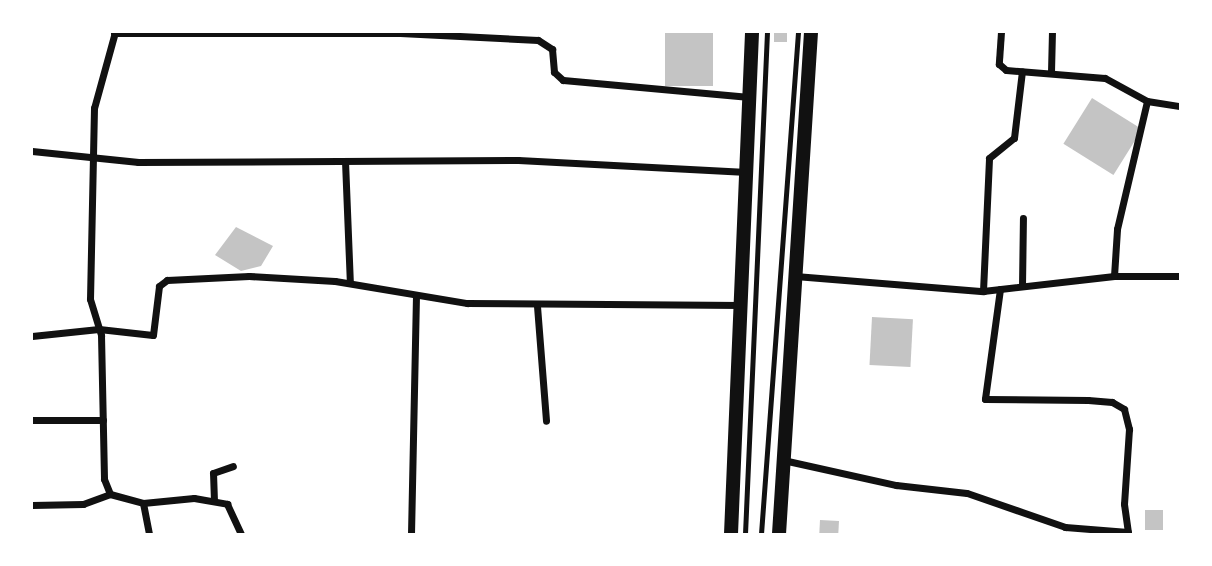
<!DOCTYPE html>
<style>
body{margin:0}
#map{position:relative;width:1212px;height:566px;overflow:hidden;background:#fff;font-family:Helvetica,sans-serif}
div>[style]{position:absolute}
.building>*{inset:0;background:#c4c4c4;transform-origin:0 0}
.service>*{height:4.5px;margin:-2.25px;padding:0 2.25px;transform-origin:2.25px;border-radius:2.25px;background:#111}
.minor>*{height:7px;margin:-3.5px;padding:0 3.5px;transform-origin:3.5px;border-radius:3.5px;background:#111}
.primary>*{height:14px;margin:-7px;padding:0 7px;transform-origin:7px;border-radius:7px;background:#111}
span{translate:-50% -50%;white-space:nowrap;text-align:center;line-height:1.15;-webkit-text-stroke:7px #fff;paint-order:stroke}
.frame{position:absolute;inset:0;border:33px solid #fff;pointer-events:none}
</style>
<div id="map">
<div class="building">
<i style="left:665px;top:32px;width:48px;height:54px"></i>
<i style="left:774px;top:32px;width:13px;height:10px"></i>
<i style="left:1092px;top:98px;width:59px;height:54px;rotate:32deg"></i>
<i style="clip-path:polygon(236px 227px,273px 246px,261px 266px,241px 271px,215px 255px)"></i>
<i style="left:872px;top:317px;width:41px;height:48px;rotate:3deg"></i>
<i style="left:1145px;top:510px;width:18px;height:20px"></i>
<i style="left:820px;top:520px;width:19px;height:14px;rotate:3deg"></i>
</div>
<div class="service">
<i style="left:745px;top:534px;width:502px;rotate:-87.49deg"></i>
<i style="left:761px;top:534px;width:503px;rotate:-85.78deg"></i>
</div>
<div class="minor">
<i style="left:115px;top:32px;width:79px;rotate:105.4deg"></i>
<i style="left:94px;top:108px;width:191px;rotate:91.2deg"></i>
<i style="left:90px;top:299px;width:38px;rotate:73deg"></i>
<i style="left:101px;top:335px;width:144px;rotate:88.8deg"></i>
<i style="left:104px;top:479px;width:16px;rotate:68deg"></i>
<i style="left:110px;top:494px;width:34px;rotate:15deg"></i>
<i style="left:143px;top:503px;width:32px;rotate:79deg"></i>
<i style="left:1001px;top:32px;width:32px;rotate:94deg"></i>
<i style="left:999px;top:64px;width:9px;rotate:41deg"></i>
<i style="left:1006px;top:70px;width:99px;rotate:4.6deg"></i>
<i style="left:1105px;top:78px;width:48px;rotate:28.7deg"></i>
<i style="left:1147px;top:101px;width:33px;rotate:9deg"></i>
<i style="left:114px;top:33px;width:286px"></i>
<i style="left:400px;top:33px;width:138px;rotate:2.9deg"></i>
<i style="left:538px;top:40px;width:17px;rotate:33deg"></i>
<i style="left:552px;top:49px;width:23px;rotate:85deg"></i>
<i style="left:554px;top:72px;width:12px;rotate:42deg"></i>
<i style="left:563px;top:80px;width:187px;rotate:5.2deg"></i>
<i style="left:1051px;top:72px;width:40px;rotate:-88.6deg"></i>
<i style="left:32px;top:151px;width:107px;rotate:5.9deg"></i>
<i style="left:138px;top:162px;width:380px;rotate:-0.3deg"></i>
<i style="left:518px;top:160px;width:229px;rotate:3deg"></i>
<i style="left:345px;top:161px;width:122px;rotate:87.7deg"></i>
<i style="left:795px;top:276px;width:189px;rotate:4.6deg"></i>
<i style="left:983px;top:291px;width:132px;rotate:-6.5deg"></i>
<i style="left:1114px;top:276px;width:66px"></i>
<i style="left:1114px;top:276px;width:47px;rotate:-86.3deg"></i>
<i style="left:1117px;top:229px;width:131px;rotate:-76.8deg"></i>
<i style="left:1022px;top:286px;width:68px;rotate:-89.2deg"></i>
<i style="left:1000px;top:289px;width:111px;rotate:97.8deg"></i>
<i style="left:985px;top:399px;width:103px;rotate:0.6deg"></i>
<i style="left:1088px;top:400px;width:24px;rotate:5deg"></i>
<i style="left:1112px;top:402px;width:14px;rotate:30deg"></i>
<i style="left:1124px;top:409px;width:21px;rotate:76deg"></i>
<i style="left:1129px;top:429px;width:75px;rotate:93.8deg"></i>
<i style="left:1124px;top:504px;width:30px;rotate:82deg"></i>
<i style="left:983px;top:291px;width:133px;rotate:-87.4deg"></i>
<i style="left:989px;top:158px;width:32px;rotate:-39deg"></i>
<i style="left:1014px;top:138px;width:67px;rotate:-83.2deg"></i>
<i style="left:537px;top:306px;width:115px;rotate:85.5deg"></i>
<i style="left:32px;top:336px;width:67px;rotate:-6deg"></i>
<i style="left:99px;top:329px;width:54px;rotate:6.3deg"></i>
<i style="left:153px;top:335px;width:49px;rotate:-83deg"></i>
<i style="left:159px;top:286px;width:10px;rotate:-37deg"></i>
<i style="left:167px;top:280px;width:82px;rotate:-2.8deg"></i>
<i style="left:249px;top:276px;width:86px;rotate:3.3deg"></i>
<i style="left:335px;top:281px;width:134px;rotate:9.5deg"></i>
<i style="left:467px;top:303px;width:275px;rotate:0.4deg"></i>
<i style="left:32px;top:420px;width:71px"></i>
<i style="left:783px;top:460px;width:116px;rotate:12.5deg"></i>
<i style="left:896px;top:485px;width:71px;rotate:6.4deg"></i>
<i style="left:967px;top:493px;width:104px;rotate:19.1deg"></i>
<i style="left:1065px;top:527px;width:63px;rotate:4.5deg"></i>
<i style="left:214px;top:501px;width:28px;rotate:-92deg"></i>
<i style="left:213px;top:473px;width:21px;rotate:-19deg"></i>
<i style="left:143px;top:503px;width:51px;rotate:-5.6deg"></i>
<i style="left:194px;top:498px;width:34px;rotate:10deg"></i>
<i style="left:227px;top:504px;width:33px;rotate:65deg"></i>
<i style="left:32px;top:505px;width:51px;rotate:-1.1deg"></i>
<i style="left:83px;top:504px;width:29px;rotate:-20deg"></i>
<i style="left:411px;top:534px;width:238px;rotate:-88.8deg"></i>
</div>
<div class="primary">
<i style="left:731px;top:534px;width:502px;rotate:-87.6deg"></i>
<i style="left:779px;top:534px;width:503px;rotate:-86.35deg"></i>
</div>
<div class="frame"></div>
</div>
